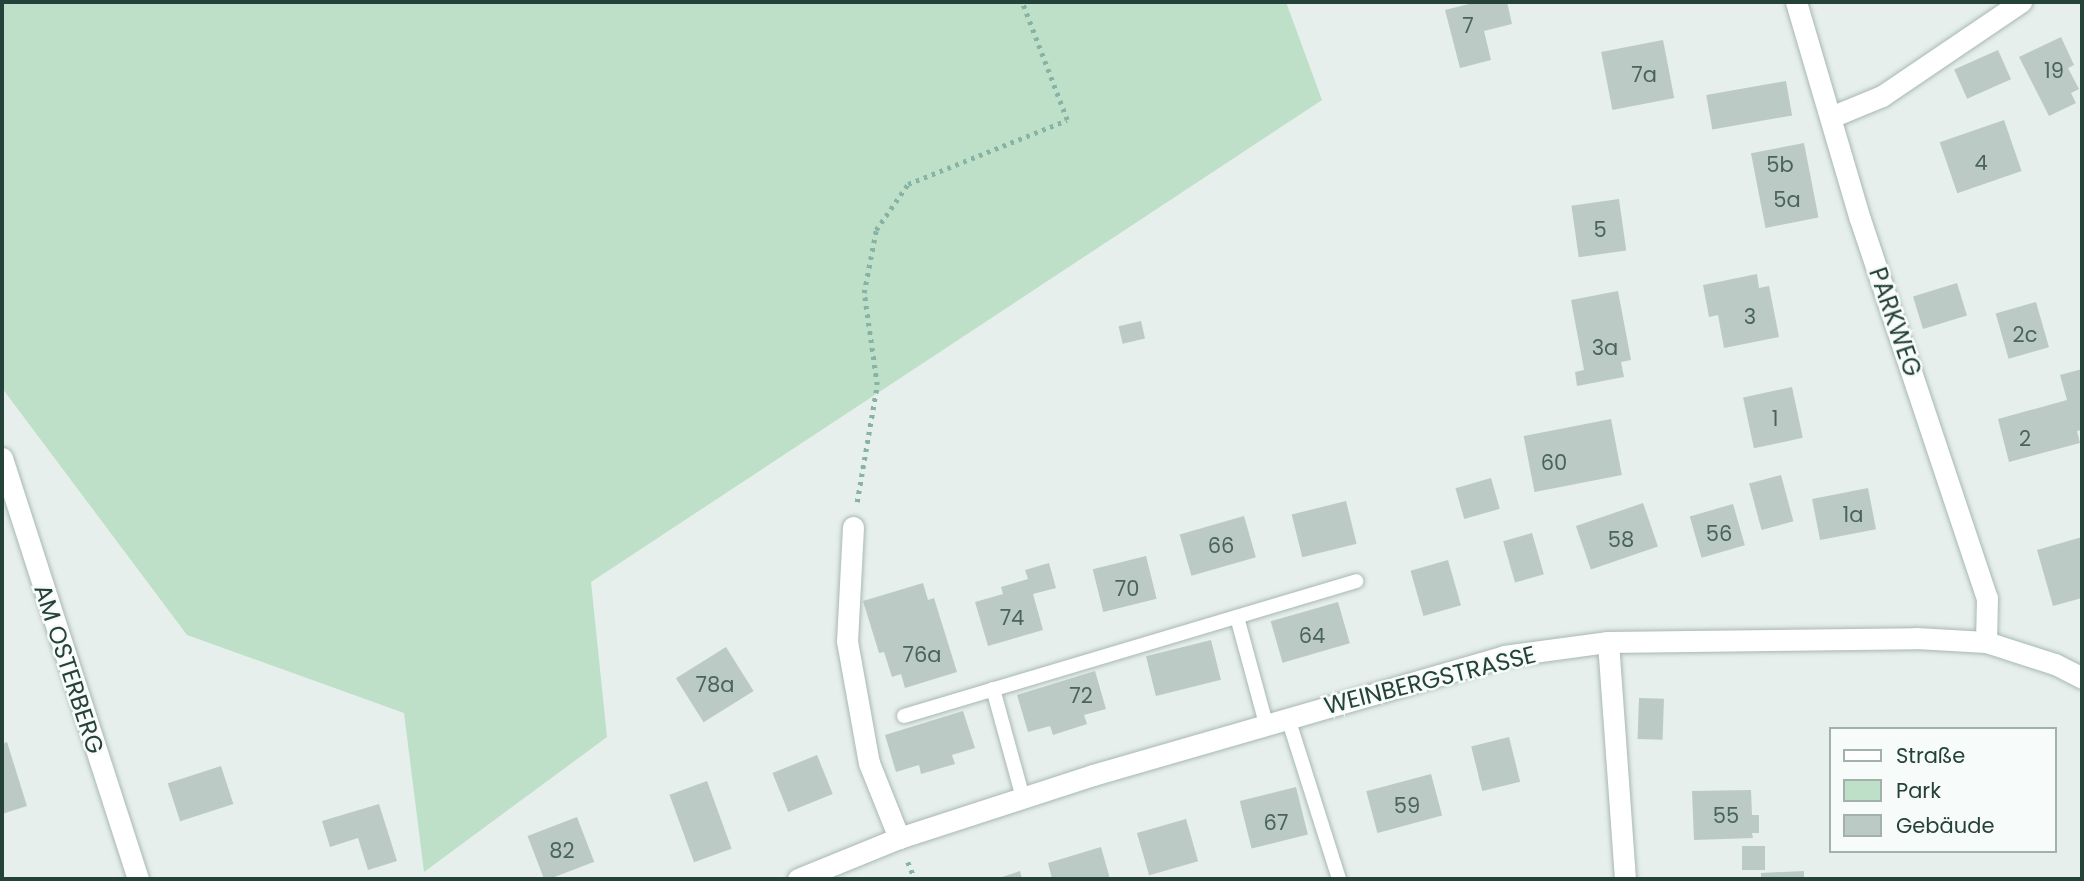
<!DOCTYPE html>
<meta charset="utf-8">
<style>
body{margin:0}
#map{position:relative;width:2084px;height:881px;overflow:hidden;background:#e6efeb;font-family:Poppins,sans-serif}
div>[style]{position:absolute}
.green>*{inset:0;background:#bfe0c8}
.building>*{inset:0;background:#bbcac4;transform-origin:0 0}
.path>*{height:4.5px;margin-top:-2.25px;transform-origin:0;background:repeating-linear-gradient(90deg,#86b3a5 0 3.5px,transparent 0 8.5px)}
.roads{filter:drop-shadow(0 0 2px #a8b8b2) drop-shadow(0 0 2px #a8b8b2)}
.service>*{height:14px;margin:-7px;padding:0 7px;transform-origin:7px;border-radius:7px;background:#fff}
.minor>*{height:21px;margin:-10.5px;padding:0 10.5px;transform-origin:10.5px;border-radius:10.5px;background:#fff}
span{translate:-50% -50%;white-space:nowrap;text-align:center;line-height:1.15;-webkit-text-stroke:5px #f7fbf9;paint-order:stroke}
.number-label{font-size:21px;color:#4a645c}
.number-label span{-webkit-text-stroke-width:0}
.street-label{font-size:24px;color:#24423a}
.frame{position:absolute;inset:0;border:4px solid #24423a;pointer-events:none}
.legend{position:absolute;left:1829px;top:727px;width:228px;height:126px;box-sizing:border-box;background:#f7fbf9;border:2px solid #a3b1ad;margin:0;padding:9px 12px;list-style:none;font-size:21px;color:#24423a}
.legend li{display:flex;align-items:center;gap:14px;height:35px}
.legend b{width:35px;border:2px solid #a3b1ad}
</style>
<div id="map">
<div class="green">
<i style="clip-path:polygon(2px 2px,1286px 2px,1322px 100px,591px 582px,607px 737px,424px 872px,404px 713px,187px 635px,2px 388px)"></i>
</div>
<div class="building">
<i style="clip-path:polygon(1477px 2px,1507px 2px,1512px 24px,1484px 31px,1491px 60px,1460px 68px,1445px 10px)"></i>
<i style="clip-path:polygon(2061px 37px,2074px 65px,2068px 68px,2079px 89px,2071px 93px,2076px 103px,2049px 116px,2019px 57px)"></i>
<i style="left:1663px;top:40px;width:59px;height:63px;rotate:79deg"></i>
<i style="left:1998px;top:50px;width:32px;height:48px;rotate:66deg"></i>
<i style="left:1786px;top:81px;width:35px;height:81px;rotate:80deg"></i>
<i style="left:2004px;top:120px;width:54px;height:68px;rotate:71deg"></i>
<i style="left:1804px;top:143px;width:76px;height:54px;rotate:79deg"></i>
<i style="left:1619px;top:199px;width:52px;height:48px;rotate:82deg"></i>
<i style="clip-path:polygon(1757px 274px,1759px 288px,1769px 286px,1779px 337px,1724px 348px,1718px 315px,1709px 317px,1703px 285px)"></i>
<i style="left:1957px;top:283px;width:34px;height:46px;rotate:73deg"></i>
<i style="clip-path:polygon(1618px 291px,1631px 360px,1621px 362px,1624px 377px,1577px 386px,1575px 372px,1584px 370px,1571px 300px)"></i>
<i style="left:2036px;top:302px;width:47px;height:42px;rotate:74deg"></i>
<i style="left:1141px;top:321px;width:18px;height:23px;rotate:77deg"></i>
<i style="clip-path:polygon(2082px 369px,2082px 430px,2077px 431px,2080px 443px,2009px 462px,1998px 419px,2067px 400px,2060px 375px)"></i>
<i style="left:1792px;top:387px;width:52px;height:50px;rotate:78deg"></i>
<i style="left:1611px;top:419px;width:57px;height:89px;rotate:79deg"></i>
<i style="left:1781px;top:475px;width:48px;height:33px;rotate:75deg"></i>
<i style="left:1491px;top:478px;width:32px;height:37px;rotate:74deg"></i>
<i style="left:1868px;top:488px;width:42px;height:57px;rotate:79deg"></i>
<i style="left:1346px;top:501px;width:44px;height:56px;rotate:76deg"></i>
<i style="left:1643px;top:503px;width:46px;height:71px;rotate:71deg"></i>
<i style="left:1733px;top:504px;width:43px;height:45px;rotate:74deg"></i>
<i style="left:1244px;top:516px;width:43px;height:67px;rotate:74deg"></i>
<i style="left:1532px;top:533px;width:43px;height:30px;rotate:74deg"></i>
<i style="clip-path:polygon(2082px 537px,2082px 598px,2053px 606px,2037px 550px)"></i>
<i style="left:1146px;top:556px;width:44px;height:55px;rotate:76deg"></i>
<i style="left:1448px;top:560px;width:47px;height:39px;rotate:74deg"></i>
<i style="clip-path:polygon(1049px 563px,1056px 588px,1033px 594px,1043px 630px,988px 646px,975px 602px,1003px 594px,1001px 587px,1028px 579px,1025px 570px)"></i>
<i style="clip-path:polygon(923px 583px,928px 600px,934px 598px,957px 672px,905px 688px,901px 674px,892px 677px,884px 652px,879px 653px,863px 601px)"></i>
<i style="left:1338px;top:602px;width:43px;height:70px;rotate:74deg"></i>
<i style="left:1211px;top:640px;width:41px;height:67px;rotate:76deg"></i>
<i style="left:726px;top:647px;width:52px;height:59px;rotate:58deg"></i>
<i style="clip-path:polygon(1095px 671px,1106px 709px,1084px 715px,1087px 724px,1053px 735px,1050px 726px,1028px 732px,1017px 695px)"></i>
<i style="left:1639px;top:698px;width:25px;height:41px;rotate:2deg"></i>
<i style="clip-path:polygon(963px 711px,975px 748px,952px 755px,955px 764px,921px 774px,919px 765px,896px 772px,885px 735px)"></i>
<i style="left:1509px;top:737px;width:46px;height:39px;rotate:76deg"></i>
<i style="clip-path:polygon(7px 742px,27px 806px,2px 814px,2px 744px)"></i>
<i style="left:817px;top:755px;width:42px;height:48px;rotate:68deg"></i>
<i style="left:221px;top:766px;width:40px;height:56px;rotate:72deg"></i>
<i style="left:1431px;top:774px;width:43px;height:67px;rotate:75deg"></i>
<i style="left:707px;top:781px;width:72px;height:40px;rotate:70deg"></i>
<i style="left:1296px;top:787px;width:49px;height:58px;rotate:76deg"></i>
<i style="clip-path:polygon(1751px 790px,1752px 815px,1759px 815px,1759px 833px,1752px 833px,1753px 838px,1694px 840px,1692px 791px)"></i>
<i style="clip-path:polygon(379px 804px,397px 861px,368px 870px,358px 838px,330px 847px,322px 821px)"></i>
<i style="left:577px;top:817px;width:48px;height:53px;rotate:69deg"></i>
<i style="left:1186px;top:819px;width:44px;height:51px;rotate:74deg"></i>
<i style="left:1742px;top:846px;width:23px;height:24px"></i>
<i style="clip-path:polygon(1101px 847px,1110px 879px,1052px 879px,1048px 863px)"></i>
<i style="clip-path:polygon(1020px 871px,1022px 879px,996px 879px)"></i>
<i style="clip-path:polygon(1804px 871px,1804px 879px,1761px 879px,1761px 873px)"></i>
</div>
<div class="path">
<i style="left:857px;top:502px;width:119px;rotate:-80.3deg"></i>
<i style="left:877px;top:385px;width:93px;rotate:-98deg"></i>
<i style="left:864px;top:293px;width:64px;rotate:-79.2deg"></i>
<i style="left:876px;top:230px;width:56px;rotate:-55.2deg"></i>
<i style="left:908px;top:184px;width:171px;rotate:-21.9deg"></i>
<i style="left:1067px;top:120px;width:126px;rotate:-110.9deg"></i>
<i style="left:908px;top:862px;width:18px;rotate:68deg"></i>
</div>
<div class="roads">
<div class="service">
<i style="left:1237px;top:617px;width:111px;rotate:74.8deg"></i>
<i style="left:993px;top:689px;width:113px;rotate:74.6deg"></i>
<i style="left:904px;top:716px;width:472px;rotate:-16.6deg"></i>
<i style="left:1288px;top:718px;width:169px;rotate:72.4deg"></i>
</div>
<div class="minor">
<i style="left:1796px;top:2px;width:226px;rotate:73.6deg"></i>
<i style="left:1860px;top:219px;width:400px;rotate:71.5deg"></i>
<i style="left:1987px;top:598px;width:44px;rotate:91.3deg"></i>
<i style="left:1831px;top:117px;width:55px;rotate:-22.4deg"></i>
<i style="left:1882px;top:96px;width:168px;rotate:-34.1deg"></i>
<i style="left:2px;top:458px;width:442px;rotate:72.1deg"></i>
<i style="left:853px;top:527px;width:114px;rotate:93deg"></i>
<i style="left:847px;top:641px;width:124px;rotate:79.8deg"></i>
<i style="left:869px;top:763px;width:81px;rotate:68.2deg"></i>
<i style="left:1608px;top:642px;width:238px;rotate:85.9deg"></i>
<i style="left:798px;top:879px;width:109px;rotate:-22.1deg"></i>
<i style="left:899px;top:838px;width:204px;rotate:-18deg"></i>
<i style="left:1093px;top:775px;width:428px;rotate:-16.1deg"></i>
<i style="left:1504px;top:656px;width:105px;rotate:-7.7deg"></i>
<i style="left:1608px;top:642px;width:308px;rotate:-0.7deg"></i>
<i style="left:1916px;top:638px;width:70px;rotate:3.3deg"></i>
<i style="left:1986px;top:642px;width:72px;rotate:17.7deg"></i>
<i style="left:2055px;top:664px;width:30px;rotate:27deg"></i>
</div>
</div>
<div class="number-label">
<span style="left:1468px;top:26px">7</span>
<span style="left:2054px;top:71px">19</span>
<span style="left:1644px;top:75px">7a</span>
<span style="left:1981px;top:163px">4</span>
<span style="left:1780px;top:165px">5b</span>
<span style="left:1787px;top:200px">5a</span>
<span style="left:1600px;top:230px">5</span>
<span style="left:1750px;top:317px">3</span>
<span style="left:2025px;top:335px">2c</span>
<span style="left:1605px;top:348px">3a</span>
<span style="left:1775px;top:419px">1</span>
<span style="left:2025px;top:439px">2</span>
<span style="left:1554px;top:463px">60</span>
<span style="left:1853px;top:515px">1a</span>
<span style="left:1719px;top:534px">56</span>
<span style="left:1621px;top:540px">58</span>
<span style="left:1221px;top:546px">66</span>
<span style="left:1127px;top:589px">70</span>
<span style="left:1012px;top:618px">74</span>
<span style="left:1312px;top:636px">64</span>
<span style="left:922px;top:655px">76a</span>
<span style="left:715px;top:685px">78a</span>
<span style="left:1081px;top:696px">72</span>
<span style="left:1407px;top:806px">59</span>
<span style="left:1726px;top:816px">55</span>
<span style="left:1276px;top:823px">67</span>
<span style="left:562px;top:851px">82</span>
</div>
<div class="street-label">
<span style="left:1895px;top:322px;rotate:71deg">PARKWEG</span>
<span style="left:69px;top:669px;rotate:72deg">AM OSTERBERG</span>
<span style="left:1430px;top:680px;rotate:-14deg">WEINBERGSTRASSE</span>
</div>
<div class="frame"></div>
<ul class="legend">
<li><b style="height:9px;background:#fff"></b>Straße</li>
<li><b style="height:19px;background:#bfe0c8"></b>Park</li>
<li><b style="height:19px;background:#bbcac4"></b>Gebäude</li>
</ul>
</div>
